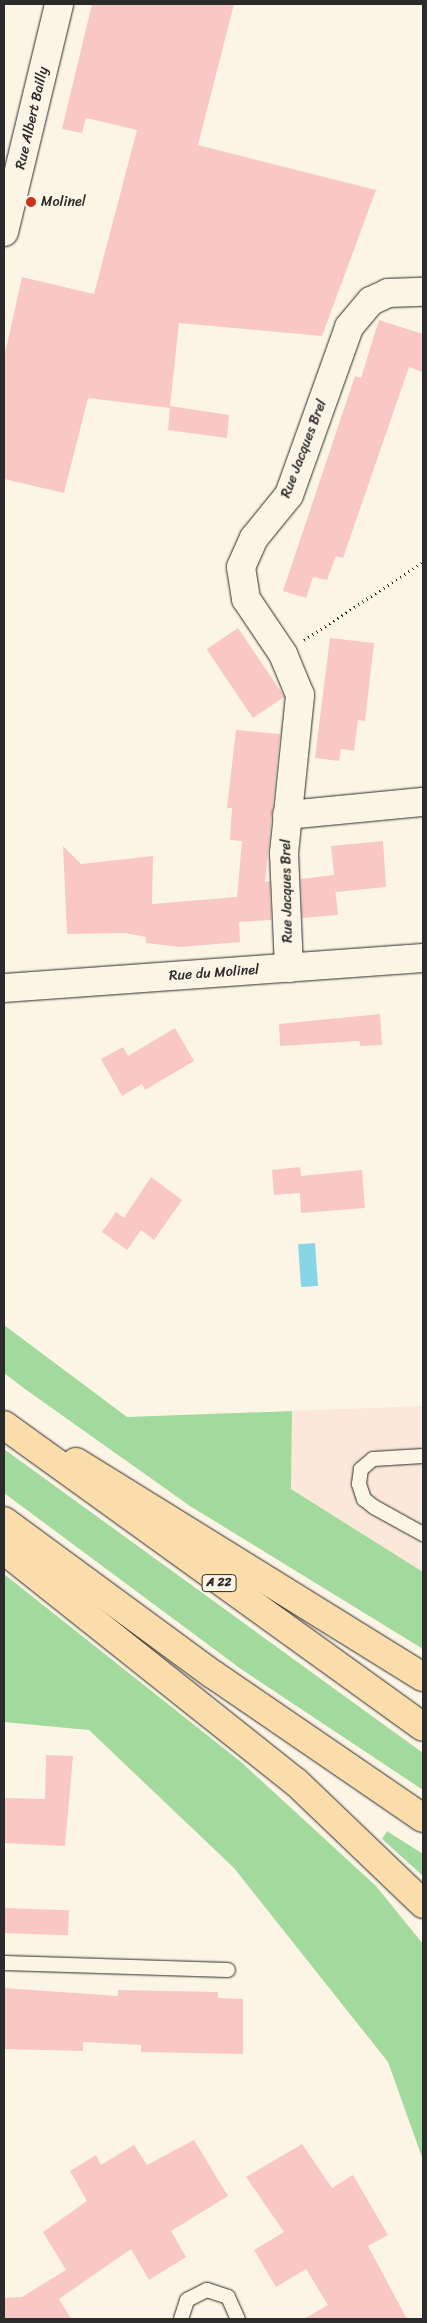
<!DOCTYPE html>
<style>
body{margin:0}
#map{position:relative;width:427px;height:2323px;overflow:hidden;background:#fcf5e5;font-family:Sriracha,sans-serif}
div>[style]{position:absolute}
.built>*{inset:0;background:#fbe8db}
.green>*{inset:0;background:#a2d99c}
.water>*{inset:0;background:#87d5e5;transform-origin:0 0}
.building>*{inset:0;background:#f9c8c4;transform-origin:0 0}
.path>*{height:3px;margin-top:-1.5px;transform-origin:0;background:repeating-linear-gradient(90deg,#2b2b2b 0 1px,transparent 0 5px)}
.roads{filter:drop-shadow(0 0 1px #2b2b2b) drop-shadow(0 0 1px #2b2b2b)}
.service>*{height:14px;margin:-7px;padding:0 7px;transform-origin:7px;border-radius:7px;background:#fcf5e5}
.minor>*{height:28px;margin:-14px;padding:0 14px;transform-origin:14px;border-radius:14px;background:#fcf5e5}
.tertiary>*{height:28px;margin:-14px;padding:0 14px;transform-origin:14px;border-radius:14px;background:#fcf5e5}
.secondary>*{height:28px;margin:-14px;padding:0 14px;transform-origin:14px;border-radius:14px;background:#fcf5e5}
.motorway>*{height:28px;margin:-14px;padding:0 14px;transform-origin:14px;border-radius:14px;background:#fbddab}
.dots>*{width:14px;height:14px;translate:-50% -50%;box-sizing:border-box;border:2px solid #fcf5e5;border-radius:50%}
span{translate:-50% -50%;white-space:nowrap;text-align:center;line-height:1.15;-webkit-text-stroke:5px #fcf5e5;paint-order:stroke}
.shield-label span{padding:1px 4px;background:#fcf5e5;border:1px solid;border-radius:4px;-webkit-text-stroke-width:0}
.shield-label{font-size:12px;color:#2b2b2b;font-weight:700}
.street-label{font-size:14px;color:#2b2b2b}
.poi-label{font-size:14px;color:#2b2b2b}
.left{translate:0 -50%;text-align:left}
.frame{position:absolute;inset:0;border:5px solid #2b2b2b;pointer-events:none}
</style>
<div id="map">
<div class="built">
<i style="clip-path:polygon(423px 1406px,423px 1572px,291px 1489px,292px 1411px)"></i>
</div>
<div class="green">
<i style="clip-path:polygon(4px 1325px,127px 1417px,292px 1411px,291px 1489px,423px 1572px,423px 1649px,190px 1506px,25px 1389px,4px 1373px)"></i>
<i style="clip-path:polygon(4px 1449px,423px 1753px,423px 1790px,241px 1669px,4px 1493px)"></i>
<i style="clip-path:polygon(4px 1574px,241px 1762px,376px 1886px,423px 1944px,423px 2160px,388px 2062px,234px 1868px,89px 1730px,4px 1722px)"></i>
<i style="clip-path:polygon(387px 1831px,423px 1854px,423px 1876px,382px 1839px)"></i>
</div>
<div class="water">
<i style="left:315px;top:1243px;width:43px;height:17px;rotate:86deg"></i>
</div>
<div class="building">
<i style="clip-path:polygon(92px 4px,234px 4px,198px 145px,376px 190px,322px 336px,179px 323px,170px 406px,229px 415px,227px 438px,168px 430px,170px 408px,88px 398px,64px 493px,4px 479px,4px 358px,22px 277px,94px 294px,137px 130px,86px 118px,82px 133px,62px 129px)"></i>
<i style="clip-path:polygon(379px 320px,423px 334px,423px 372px,409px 367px,343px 558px,336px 556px,327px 580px,313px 577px,306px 598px,283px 591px,355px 376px,361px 378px)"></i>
<i style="left:238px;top:628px;width:83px;height:38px;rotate:56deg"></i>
<i style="clip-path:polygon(330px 638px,374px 643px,365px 721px,358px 720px,354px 751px,341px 749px,339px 761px,315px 758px)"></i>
<i style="clip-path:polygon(236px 730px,280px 734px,265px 882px,270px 881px,271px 920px,239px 922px,240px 942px,181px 947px,146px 943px,146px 937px,125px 933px,67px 934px,63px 846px,81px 864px,153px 856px,152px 904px,237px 897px,242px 841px,230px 840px,232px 808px,227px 808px)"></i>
<i style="clip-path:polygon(383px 841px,386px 887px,336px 892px,335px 887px,338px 915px,302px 918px,301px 879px,334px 875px,331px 846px)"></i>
<i style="clip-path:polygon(380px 1014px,382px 1045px,360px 1046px,360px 1041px,280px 1046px,279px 1024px)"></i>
<i style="clip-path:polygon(175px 1028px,194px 1061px,145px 1090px,142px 1084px,122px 1096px,101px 1059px,123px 1047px,128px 1056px)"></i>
<i style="clip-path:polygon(300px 1167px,301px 1176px,362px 1170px,365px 1208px,301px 1213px,300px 1193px,274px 1195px,272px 1170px)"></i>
<i style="clip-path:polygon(151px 1177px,182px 1200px,154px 1240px,141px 1230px,127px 1250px,102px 1232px,116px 1212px,124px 1218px)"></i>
<i style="clip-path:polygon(46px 1755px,73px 1756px,65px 1846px,4px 1843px,4px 1798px,45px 1799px)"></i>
<i style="left:4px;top:1908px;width:65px;height:25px;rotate:2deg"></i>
<i style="clip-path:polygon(4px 1988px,118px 1996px,118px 1990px,218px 1992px,218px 1998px,243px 1999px,243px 2054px,141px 2052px,141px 2045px,83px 2042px,83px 2051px,4px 2049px)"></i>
<i style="clip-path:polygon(194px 2140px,228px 2196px,171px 2231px,186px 2257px,149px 2280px,131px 2249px,59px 2299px,71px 2319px,4px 2319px,4px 2298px,22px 2297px,66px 2270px,43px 2232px,87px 2201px,70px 2171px,96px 2155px,101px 2165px,134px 2145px,147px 2165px)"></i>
<i style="clip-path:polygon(302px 2144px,332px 2188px,353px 2175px,388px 2235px,368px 2246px,407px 2319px,304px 2319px,328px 2305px,306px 2269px,276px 2287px,254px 2250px,284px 2232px,246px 2177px)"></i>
</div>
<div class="path">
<i style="left:304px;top:640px;width:142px;rotate:-33.2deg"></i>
</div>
<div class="roads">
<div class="service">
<i style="left:423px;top:1456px;width:50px;rotate:176.6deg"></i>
<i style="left:373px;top:1459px;width:16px;rotate:140deg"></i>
<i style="left:361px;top:1469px;width:15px;rotate:98deg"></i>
<i style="left:359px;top:1484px;width:16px;rotate:72deg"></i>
<i style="left:364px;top:1499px;width:13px;rotate:39deg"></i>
<i style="left:374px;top:1507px;width:56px;rotate:28.9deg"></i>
<i style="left:4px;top:1963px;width:224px;rotate:1.8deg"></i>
<i style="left:181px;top:2319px;width:20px;rotate:-72deg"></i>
<i style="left:187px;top:2300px;width:22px;rotate:-27deg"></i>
<i style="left:207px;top:2290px;width:22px;rotate:18deg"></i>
<i style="left:228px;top:2297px;width:24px;rotate:66deg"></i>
</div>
<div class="minor">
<i style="left:287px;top:815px;width:137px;rotate:-5.5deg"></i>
<i style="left:289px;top:968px;width:115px;rotate:-92.5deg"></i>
<i style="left:284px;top:853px;width:159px;rotate:-84.2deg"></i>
<i style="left:300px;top:695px;width:44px;rotate:-112.5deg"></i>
<i style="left:283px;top:654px;width:66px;rotate:-123.9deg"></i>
<i style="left:246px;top:599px;width:32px;rotate:-99deg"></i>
<i style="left:241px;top:567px;width:32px;rotate:-66deg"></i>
<i style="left:254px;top:538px;width:55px;rotate:-50.9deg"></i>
<i style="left:289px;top:495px;width:178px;rotate:-70.3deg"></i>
<i style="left:349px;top:327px;width:34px;rotate:-50deg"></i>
<i style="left:371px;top:301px;width:19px;rotate:-25deg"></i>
<i style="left:388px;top:293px;width:35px;rotate:-2deg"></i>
</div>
<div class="tertiary">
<i style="left:4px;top:988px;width:420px;rotate:-4.1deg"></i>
</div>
<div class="secondary">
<i style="left:4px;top:232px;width:235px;rotate:-76.4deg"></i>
</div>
<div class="motorway">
<i style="left:4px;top:1425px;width:516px;rotate:35.78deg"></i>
<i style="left:76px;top:1462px;width:408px;rotate:31.8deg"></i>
<i style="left:4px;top:1521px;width:260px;rotate:36.3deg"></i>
<i style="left:214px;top:1675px;width:253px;rotate:34.4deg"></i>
<i style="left:4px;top:1550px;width:373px;rotate:38.5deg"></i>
<i style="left:296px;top:1782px;width:176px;rotate:43.8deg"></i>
</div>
</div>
<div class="dots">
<i style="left:31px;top:202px;background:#c8321e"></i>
</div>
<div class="shield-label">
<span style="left:219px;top:1583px">A 22</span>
</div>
<div class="street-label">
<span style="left:32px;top:118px;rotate:-77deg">Rue Albert Bailly</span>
<span style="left:304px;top:449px;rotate:-69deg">Rue Jacques Brel</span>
<span style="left:287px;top:891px;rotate:-91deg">Rue Jacques Brel</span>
<span style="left:214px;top:973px;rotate:-4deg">Rue du Molinel</span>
</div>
<div class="poi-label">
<span class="left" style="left:41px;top:202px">Molinel</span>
</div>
<div class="frame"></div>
</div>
